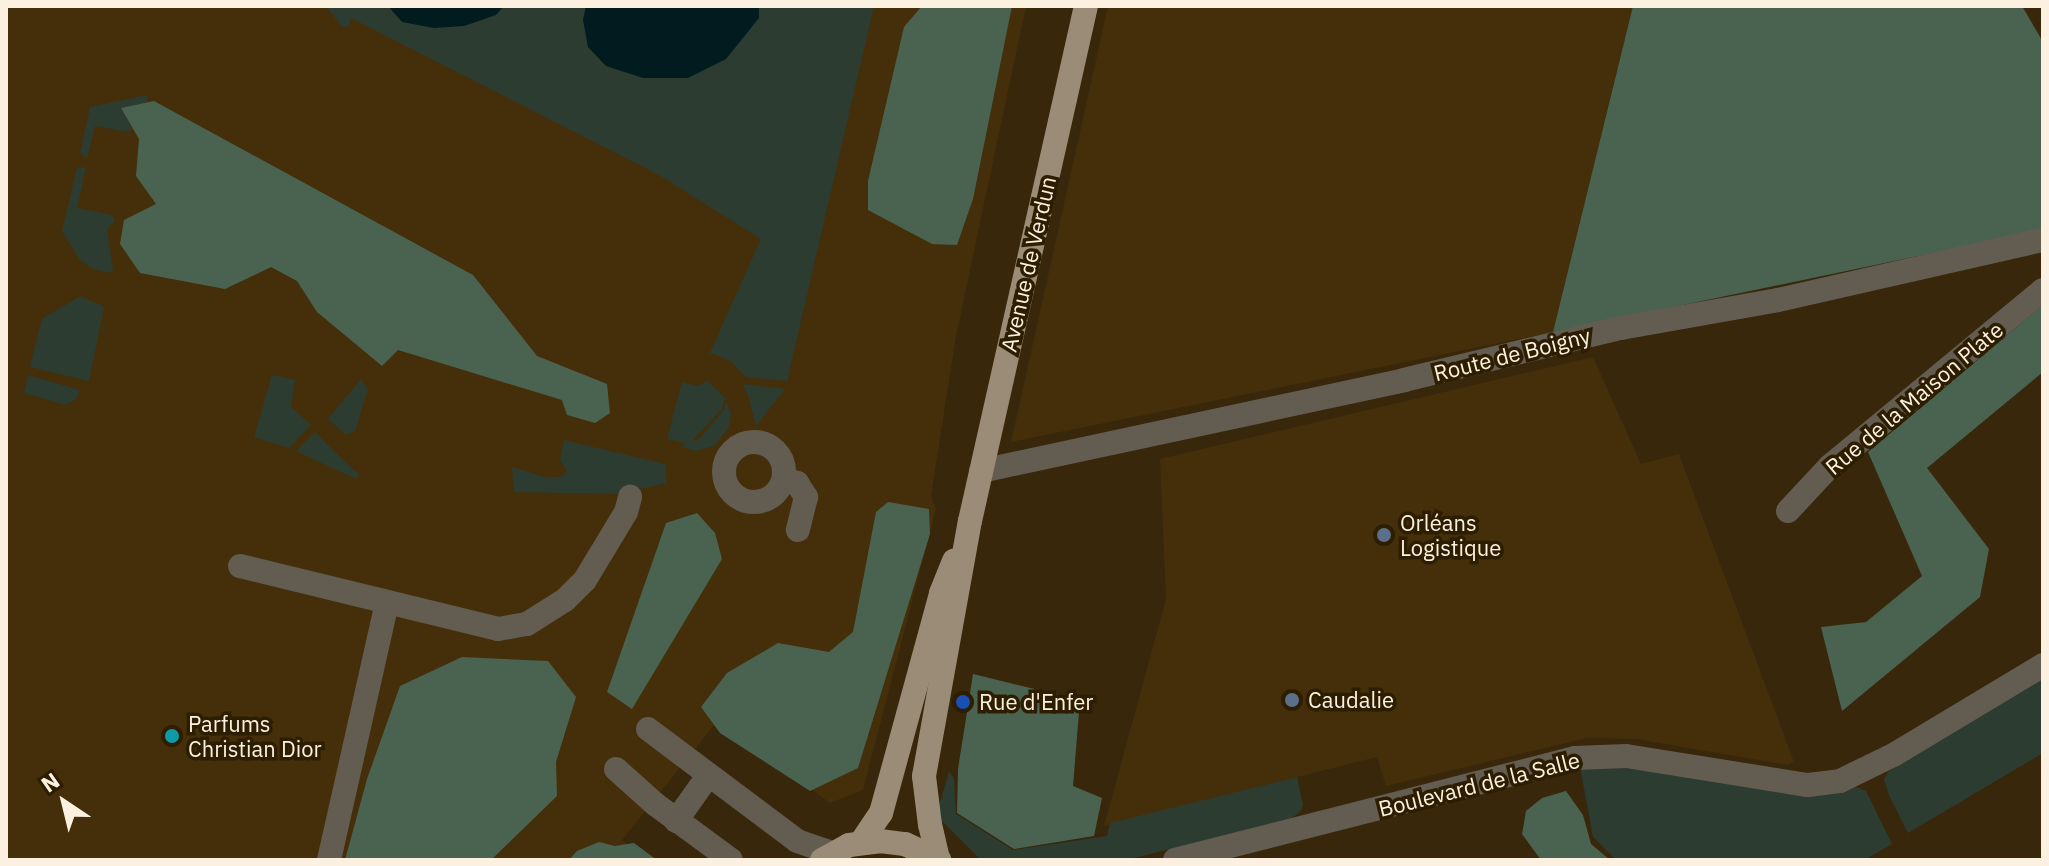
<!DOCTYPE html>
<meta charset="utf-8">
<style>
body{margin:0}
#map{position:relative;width:2049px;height:866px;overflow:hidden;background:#38270a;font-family:"IBM Plex Sans",sans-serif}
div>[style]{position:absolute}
.built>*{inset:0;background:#442f0a}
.green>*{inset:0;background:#2d3c31}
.forest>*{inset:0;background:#4a6351}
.water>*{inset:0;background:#011b1e}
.minor>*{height:24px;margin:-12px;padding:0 12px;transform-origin:12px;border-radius:12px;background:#635c51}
.minor>.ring{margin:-12px;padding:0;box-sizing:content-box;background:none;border:24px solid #635c51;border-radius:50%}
.major>*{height:24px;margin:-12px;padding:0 12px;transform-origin:12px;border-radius:12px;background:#9a8c76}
.dots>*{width:22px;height:22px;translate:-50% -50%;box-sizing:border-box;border:4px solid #2d1d01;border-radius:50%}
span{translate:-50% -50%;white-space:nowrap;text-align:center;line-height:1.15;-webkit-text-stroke:7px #2d1d01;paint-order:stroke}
.street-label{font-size:22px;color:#fcf1e1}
.poi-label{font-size:22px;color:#fcf1e1}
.left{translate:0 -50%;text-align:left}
.frame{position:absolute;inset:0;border:8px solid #fcf1e1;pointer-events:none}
.north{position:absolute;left:24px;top:762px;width:80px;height:80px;-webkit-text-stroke:6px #2d1d01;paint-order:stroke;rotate:325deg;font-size:22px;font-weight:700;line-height:32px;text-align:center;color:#fcf1e1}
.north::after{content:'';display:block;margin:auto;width:28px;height:36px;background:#fcf1e1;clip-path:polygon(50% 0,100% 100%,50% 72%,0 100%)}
</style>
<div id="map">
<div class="built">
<i style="clip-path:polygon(6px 6px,1026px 6px,956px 336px,931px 496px,936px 509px,863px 790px,830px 803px,718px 720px,622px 840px,648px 860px,6px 860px)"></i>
<i style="clip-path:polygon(1108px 6px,1633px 6px,1553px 332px,1011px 442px)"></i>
<i style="clip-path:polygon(1593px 357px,1641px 464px,1679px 454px,1794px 762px,1788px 765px,1636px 739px,1587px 738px,1386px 786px,1377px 757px,1104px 826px,1166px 599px,1160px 459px)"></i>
</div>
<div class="green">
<i style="clip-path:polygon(326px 6px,874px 6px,787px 381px,746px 377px,732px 362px,712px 353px,708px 357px,761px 239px,659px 175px,351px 18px,349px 26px,342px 27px)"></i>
<i style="clip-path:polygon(147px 95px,148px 102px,121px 108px,132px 128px,128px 132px,95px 126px,87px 158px,80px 153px,90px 107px)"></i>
<i style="clip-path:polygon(86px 167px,77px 208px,112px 215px,115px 220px,107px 230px,113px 270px,110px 273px,91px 268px,80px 260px,62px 231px,77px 168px)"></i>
<i style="clip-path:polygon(80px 296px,104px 307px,89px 381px,30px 367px,42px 319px)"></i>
<i style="clip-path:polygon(28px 375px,80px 390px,75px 400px,65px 405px,24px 393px)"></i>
<i style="clip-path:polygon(272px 375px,295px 380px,291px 407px,311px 425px,289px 448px,254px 437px)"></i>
<i style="clip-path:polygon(361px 379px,368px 389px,355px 431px,346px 435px,328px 419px)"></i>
<i style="clip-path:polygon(707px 381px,725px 398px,722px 409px,692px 441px,698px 440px,724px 410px,726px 401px,731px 414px,729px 427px,714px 446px,694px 451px,682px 447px,685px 443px,667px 439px,682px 382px,698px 386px)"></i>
<i style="clip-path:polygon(743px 384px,785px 389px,756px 426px,748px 395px)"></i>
<i style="clip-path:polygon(315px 432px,359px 475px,356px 479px,296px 451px)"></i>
<i style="clip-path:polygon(564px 440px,665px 464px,667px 483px,617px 494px,514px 492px,512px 467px,548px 478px,563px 476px,567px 471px,560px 460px)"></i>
<i style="clip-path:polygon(2043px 677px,2043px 753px,1908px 833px,1889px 795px,1884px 779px,1889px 771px)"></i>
<i style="clip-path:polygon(1580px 767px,1618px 767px,1796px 792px,1857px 787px,1866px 791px,1892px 844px,1864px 860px,1616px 860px,1593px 837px)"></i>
<i style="clip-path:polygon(949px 772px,954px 778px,956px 814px,1013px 850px,1107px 836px,1110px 823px,1297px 777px,1303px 805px,1301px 811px,1288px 821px,1125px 860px,981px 860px,939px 818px,939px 805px)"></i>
</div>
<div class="forest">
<i style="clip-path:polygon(922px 6px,1012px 6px,973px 199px,957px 245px,932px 244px,868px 210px,868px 181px,904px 27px)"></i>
<i style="clip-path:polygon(1633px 6px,2022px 6px,2043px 42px,2043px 230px,1553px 332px)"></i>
<i style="clip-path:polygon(154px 101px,473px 275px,537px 356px,607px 384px,610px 413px,595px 423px,567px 415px,562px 400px,398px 350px,382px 366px,317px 312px,297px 281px,271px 267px,225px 289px,140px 273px,120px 244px,124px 220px,156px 204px,136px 176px,139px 139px,121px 108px)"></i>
<i style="clip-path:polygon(2043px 305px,2043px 372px,1927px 468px,1989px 549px,1980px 597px,1842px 711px,1821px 627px,1866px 622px,1922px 576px,1868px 452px)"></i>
<i style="clip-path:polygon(888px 502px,929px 509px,930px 534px,858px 768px,810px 791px,720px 733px,701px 707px,727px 673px,778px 643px,829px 652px,853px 632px,876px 512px)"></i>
<i style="clip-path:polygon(697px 513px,715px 533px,722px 559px,632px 709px,607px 692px,666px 523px)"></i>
<i style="clip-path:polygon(462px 657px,548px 661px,576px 697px,556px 762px,557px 796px,491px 860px,345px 860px,367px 779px,400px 686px)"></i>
<i style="clip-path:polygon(973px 674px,1080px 700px,1073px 786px,1102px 798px,1094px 836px,1014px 849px,957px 813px,958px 769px)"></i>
<i style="clip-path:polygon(1566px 791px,1583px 815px,1591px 844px,1610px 860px,1541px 860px,1522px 834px,1526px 811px,1542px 798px)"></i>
<i style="clip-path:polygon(599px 842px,615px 846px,634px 843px,657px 860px,569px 860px,577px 851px)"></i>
</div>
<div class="water">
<i style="clip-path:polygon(388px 6px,504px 6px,496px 15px,464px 26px,434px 28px,402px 22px)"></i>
<i style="clip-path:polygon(586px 6px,759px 6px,759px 18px,726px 59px,688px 78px,643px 78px,606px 66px,588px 47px,583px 20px)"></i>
</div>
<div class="minor">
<i class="ring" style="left:724px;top:442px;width:36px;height:36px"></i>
<i style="left:981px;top:471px;width:433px;rotate:-12.1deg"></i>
<i style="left:1404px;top:380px;width:223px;rotate:-13.5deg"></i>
<i style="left:1621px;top:328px;width:159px;rotate:-10.1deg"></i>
<i style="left:1778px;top:300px;width:272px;rotate:-12.8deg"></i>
<i style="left:784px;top:479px;width:14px;rotate:17deg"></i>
<i style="left:797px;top:483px;width:17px;rotate:57deg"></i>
<i style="left:806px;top:497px;width:34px;rotate:104deg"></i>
<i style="left:1788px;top:511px;width:62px;rotate:-47deg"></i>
<i style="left:1830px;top:466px;width:276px;rotate:-39.6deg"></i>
<i style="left:240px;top:566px;width:266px;rotate:13.7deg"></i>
<i style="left:498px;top:629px;width:29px;rotate:-10deg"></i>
<i style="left:527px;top:624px;width:45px;rotate:-32.3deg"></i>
<i style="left:565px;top:600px;width:28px;rotate:-45deg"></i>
<i style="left:585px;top:580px;width:79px;rotate:-58.9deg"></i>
<i style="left:626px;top:512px;width:16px;rotate:-75deg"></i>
<i style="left:648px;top:729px;width:186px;rotate:36.9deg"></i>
<i style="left:797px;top:841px;width:36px;rotate:19deg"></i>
<i style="left:616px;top:769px;width:52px;rotate:41.9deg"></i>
<i style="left:655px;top:804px;width:94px;rotate:36.4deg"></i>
<i style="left:676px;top:821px;width:55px;rotate:-54.6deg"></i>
<i style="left:329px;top:860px;width:263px;rotate:-77.3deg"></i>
<i style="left:1175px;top:860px;width:413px;rotate:-14.3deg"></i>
<i style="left:1575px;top:758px;width:51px;rotate:-2.2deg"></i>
<i style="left:1626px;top:756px;width:184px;rotate:9.1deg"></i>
<i style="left:1808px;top:785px;width:32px;rotate:-7deg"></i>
<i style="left:1840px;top:781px;width:61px;rotate:-26.1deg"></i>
<i style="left:1895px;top:754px;width:173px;rotate:-31deg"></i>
</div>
<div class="major">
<i style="left:862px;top:841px;width:34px;rotate:-56deg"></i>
<i style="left:881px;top:813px;width:228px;rotate:-74.7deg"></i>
<i style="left:941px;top:593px;width:35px;rotate:-68deg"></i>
<i style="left:938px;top:859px;width:35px;rotate:-103deg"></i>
<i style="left:930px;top:825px;width:49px;rotate:-97deg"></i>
<i style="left:924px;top:776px;width:259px;rotate:-79.8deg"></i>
<i style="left:970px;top:521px;width:528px;rotate:-77.31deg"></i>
<i style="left:822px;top:860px;width:31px;rotate:-29deg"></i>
<i style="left:849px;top:845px;width:31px;rotate:-7deg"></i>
<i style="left:880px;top:841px;width:25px;rotate:7deg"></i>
<i style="left:905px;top:844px;width:38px;rotate:25deg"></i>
</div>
<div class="dots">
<i style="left:1384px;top:535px;background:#5c6f8a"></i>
<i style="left:1292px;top:700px;background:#5c6f8a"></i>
<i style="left:963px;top:702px;background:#1a4fb4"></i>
<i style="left:172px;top:736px;background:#0f9aa8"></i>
</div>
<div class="street-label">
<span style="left:1028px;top:264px;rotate:-77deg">Avenue de Verdun</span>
<span style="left:1512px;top:354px;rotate:-14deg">Route de Boigny</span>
<span style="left:1914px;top:398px;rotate:-40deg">Rue de la Maison Plate</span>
<span style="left:1479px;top:784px;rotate:-14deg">Boulevard de la Salle</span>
</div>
<div class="poi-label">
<span class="left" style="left:1400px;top:535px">Orléans<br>Logistique</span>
<span class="left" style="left:1308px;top:700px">Caudalie</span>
<span class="left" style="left:979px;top:702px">Rue d'Enfer</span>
<span class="left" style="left:188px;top:736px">Parfums<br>Christian Dior</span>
</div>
<div class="frame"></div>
<div class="north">N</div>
</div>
